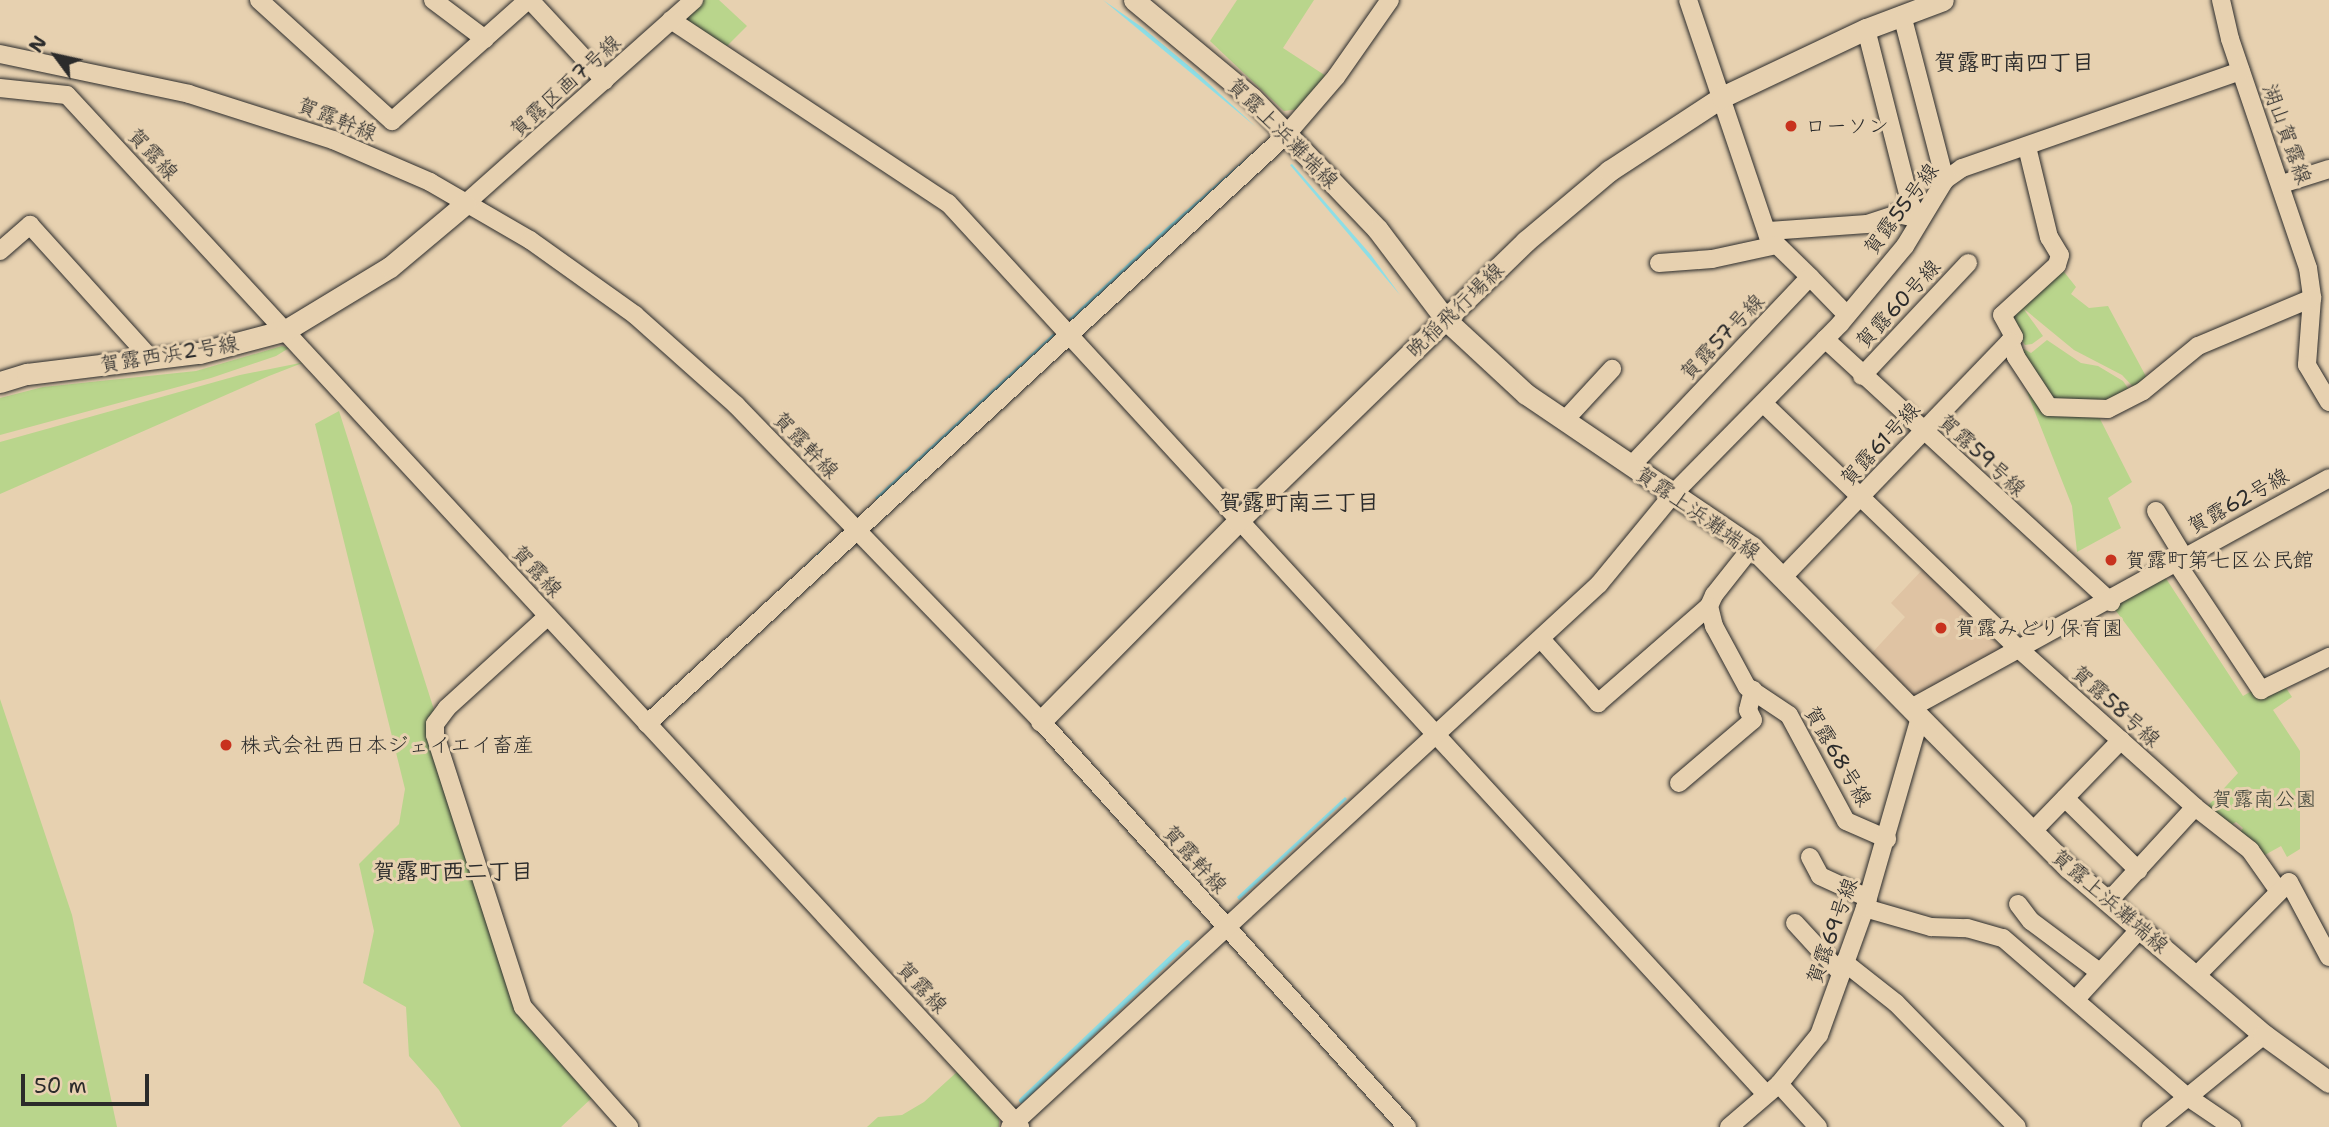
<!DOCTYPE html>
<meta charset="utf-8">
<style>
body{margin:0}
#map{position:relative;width:2329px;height:1127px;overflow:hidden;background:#e7d1b0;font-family:"Shantell Sans","Klee One",sans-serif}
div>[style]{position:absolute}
.built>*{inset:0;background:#dfc3a3}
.green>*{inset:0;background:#b9d58c}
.water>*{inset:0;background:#8ddee6;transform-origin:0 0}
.stream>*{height:5px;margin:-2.5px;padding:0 2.5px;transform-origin:2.5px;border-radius:2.5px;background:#8ddee6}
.roads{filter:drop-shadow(0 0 2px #2b2b2b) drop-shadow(0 0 2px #2b2b2b)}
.minor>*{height:18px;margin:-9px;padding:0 9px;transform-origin:9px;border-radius:9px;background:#e7d1b0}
.tertiary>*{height:21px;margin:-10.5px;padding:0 10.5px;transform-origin:10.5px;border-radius:10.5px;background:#e7d1b0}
.dots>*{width:19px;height:19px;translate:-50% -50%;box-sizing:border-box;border:4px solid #e7d1b0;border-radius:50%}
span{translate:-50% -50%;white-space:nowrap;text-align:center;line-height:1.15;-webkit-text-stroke:6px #e7d1b0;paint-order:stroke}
.street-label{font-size:21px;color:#2b2b2b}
.poi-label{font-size:21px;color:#2b2b2b}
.left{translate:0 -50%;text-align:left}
.park-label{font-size:21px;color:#40443a}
.neighbourhood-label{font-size:23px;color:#2b2b2b;font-weight:700}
.north{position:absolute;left:21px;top:21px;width:70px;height:70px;-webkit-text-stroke:5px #e7d1b0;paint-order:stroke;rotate:303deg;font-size:19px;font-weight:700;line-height:28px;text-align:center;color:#2b2b2b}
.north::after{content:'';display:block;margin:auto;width:24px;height:32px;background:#2b2b2b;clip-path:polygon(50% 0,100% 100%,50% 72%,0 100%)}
.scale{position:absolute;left:21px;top:1074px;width:128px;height:32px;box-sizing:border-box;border:4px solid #2b2b2b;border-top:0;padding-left:9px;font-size:21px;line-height:24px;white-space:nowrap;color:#2b2b2b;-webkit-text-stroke:5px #e7d1b0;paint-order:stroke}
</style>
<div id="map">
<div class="built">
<i style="clip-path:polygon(1924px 568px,2002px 648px,1914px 697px,1871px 654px,1905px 617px,1891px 603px)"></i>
</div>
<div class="green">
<i style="clip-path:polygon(704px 0,719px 0,747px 26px,723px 50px,680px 22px)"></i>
<i style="clip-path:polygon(1237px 0,1314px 0,1283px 48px,1326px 76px,1299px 109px,1284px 111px,1210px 41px)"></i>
<i style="clip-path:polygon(2061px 268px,2076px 287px,2071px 294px,2089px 308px,2108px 306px,2149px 382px,2137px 391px,2122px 375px,2074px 350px,2023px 308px,2043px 336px,2032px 344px,2025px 345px,2007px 318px)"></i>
<i style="clip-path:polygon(2047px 340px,2081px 363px,2098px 366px,2123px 381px,2132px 394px,2122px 400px,2052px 402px,2022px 355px,2024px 349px,2031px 353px)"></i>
<i style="clip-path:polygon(282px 346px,289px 348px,276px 356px,211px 378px,0 435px,0 398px,43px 387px,196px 371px)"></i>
<i style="clip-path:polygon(305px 362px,269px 376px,0 494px,0 442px,240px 375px)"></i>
<i style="clip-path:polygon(2027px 392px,2098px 415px,2132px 482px,2108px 498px,2121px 528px,2077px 552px,2072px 506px)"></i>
<i style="clip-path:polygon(339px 411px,436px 716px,509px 976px,596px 1094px,561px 1127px,461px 1127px,439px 1090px,409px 1056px,406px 1007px,363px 983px,374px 931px,359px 864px,399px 824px,405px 789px,315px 424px)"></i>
<i style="clip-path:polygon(2165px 577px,2243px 696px,2255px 689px,2284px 685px,2292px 697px,2273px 710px,2300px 751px,2300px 849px,2287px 857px,2281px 846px,2263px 856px,2240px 833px,2243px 828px,2236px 822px,2231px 825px,2205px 809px,2238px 773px,2113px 607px)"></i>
<i style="clip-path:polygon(0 699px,72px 915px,117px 1127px,0 1127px)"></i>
<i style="clip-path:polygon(958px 1071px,999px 1116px,999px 1127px,867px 1127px,878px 1117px,902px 1115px,924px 1102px)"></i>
</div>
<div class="water">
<i style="clip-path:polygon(1103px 0,1143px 28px,1195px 71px,1256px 127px)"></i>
<i style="clip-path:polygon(1258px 148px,1071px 321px,1069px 319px,1164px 230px)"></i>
<i style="clip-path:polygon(1292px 164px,1371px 255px,1400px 295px,1290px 165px)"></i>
<i style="clip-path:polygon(1054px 333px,1055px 335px,878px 501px,875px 498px)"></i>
<i style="left:821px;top:550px;width:3px;height:230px;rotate:45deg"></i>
<i style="clip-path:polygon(1345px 797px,1347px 799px,1239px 900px,1237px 897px)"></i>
</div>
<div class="stream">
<i style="left:1021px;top:1100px;width:229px;rotate:-43.6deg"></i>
</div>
<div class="roads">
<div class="minor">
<i style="left:259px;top:0;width:180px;rotate:42.3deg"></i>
<i style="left:392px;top:121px;width:182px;rotate:-41.7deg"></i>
<i style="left:433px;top:0;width:65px;rotate:36.9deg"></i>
<i style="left:530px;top:0;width:110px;rotate:47.2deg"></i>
<i style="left:1688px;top:0;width:249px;rotate:71.3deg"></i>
<i style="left:1768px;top:236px;width:59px;rotate:44.3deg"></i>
<i style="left:2221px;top:0;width:40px;rotate:77deg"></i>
<i style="left:2230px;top:39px;width:242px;rotate:71.2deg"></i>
<i style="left:2308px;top:268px;width:30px;rotate:82deg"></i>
<i style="left:2312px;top:298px;width:67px;rotate:94.3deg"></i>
<i style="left:2307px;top:365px;width:43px;rotate:59.3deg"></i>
<i style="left:1902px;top:15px;width:171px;rotate:75.4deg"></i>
<i style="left:671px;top:20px;width:332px;rotate:33.5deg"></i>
<i style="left:948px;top:203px;width:1208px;rotate:47.45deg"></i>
<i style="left:1866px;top:29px;width:182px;rotate:75.7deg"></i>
<i style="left:1911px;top:205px;width:17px;rotate:57deg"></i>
<i style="left:0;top:54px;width:193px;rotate:11.9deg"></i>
<i style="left:189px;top:94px;width:151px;rotate:17.7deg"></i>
<i style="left:333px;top:140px;width:106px;rotate:23.4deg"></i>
<i style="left:430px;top:182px;width:116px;rotate:30.1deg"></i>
<i style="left:530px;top:240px;width:129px;rotate:35.5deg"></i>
<i style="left:635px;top:315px;width:135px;rotate:41.7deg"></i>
<i style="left:736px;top:405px;width:439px;rotate:46deg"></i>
<i style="left:1041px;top:721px;width:547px;rotate:47.97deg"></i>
<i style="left:0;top:88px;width:67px;rotate:6deg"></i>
<i style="left:67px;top:95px;width:1405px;rotate:47.28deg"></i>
<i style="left:2027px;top:147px;width:93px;rotate:76.3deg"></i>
<i style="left:2049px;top:237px;width:21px;rotate:59deg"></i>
<i style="left:2060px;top:255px;width:10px;rotate:107deg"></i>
<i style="left:2057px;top:265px;width:74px;rotate:137.7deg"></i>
<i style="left:2002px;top:315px;width:25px;rotate:61deg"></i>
<i style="left:2014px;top:337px;width:6px;rotate:135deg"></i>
<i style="left:2010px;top:341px;width:17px;rotate:69deg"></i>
<i style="left:2016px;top:357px;width:60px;rotate:56.6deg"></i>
<i style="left:2049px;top:407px;width:59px;rotate:1.9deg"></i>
<i style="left:2108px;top:409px;width:39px;rotate:-27deg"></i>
<i style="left:2143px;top:391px;width:71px;rotate:-39.3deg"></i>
<i style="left:2198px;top:346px;width:124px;rotate:-22.8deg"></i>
<i style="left:2282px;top:184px;width:49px;rotate:-17.7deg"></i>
<i style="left:465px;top:204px;width:307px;rotate:-41.7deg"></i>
<i style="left:1769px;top:231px;width:98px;rotate:-4.1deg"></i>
<i style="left:1867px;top:224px;width:32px;rotate:-18deg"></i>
<i style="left:1897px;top:214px;width:24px;rotate:12deg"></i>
<i style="left:0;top:251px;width:40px;rotate:-41deg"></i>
<i style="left:30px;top:225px;width:181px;rotate:47.9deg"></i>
<i style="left:1659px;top:263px;width:53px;rotate:-4.3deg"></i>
<i style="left:1712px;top:259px;width:66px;rotate:-12.2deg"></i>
<i style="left:1825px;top:339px;width:389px;rotate:42.6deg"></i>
<i style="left:1862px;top:376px;width:155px;rotate:-46.8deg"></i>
<i style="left:1763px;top:403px;width:355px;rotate:43.9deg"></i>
<i style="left:2019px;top:649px;width:237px;rotate:41.9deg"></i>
<i style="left:2195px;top:807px;width:129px;rotate:132.5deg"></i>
<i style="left:1564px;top:421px;width:71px;rotate:-47.3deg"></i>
<i style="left:1631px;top:466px;width:260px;rotate:-46.6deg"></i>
<i style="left:1810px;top:277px;width:53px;rotate:45.8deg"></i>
<i style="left:2156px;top:511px;width:54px;rotate:58.7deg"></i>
<i style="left:1752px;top:547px;width:61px;rotate:128.4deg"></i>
<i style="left:1714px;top:595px;width:12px;rotate:114deg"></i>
<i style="left:1709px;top:606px;width:21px;rotate:76deg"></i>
<i style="left:1714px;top:626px;width:69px;rotate:61.6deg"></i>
<i style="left:1747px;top:687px;width:50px;rotate:33.7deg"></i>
<i style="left:1789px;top:715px;width:120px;rotate:61.7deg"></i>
<i style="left:1846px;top:821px;width:45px;rotate:23.7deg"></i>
<i style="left:2176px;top:562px;width:154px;rotate:56.4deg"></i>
<i style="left:2261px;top:690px;width:76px;rotate:-25.9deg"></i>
<i style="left:1782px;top:578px;width:329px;rotate:-46.1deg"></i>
<i style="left:548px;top:616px;width:137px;rotate:137.7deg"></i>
<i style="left:447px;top:708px;width:20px;rotate:127deg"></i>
<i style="left:435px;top:724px;width:11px;rotate:90deg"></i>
<i style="left:435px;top:735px;width:286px;rotate:72.1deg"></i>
<i style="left:523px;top:1007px;width:160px;rotate:48.5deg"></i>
<i style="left:1541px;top:639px;width:86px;rotate:48.3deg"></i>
<i style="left:1598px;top:703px;width:147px;rotate:-41.1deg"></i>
<i style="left:1911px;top:708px;width:477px;rotate:-28.8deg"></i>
<i style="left:647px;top:724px;width:869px;rotate:-42.67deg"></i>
<i style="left:1286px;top:135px;width:77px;rotate:-49.2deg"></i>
<i style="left:1336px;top:77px;width:94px;rotate:-55deg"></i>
<i style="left:1679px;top:783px;width:97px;rotate:-40.4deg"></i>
<i style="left:1753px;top:720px;width:11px;rotate:-117deg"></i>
<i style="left:1748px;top:710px;width:21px;rotate:-76deg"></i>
<i style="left:2065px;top:798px;width:103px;rotate:44.6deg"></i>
<i style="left:2195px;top:807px;width:70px;rotate:38deg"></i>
<i style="left:2250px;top:850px;width:49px;rotate:55deg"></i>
<i style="left:2032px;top:832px;width:128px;rotate:-45.9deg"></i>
<i style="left:1810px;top:857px;width:21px;rotate:62deg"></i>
<i style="left:1820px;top:876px;width:53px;rotate:24.6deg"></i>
<i style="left:2018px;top:904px;width:21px;rotate:53deg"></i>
<i style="left:2031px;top:921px;width:84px;rotate:36.7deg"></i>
<i style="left:1865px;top:908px;width:69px;rotate:16.1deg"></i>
<i style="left:1931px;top:927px;width:36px;rotate:2deg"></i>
<i style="left:1967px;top:928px;width:37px;rotate:16deg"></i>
<i style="left:2003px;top:938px;width:240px;rotate:40.8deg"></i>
<i style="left:2185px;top:1095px;width:57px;rotate:34.2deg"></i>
<i style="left:1795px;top:923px;width:68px;rotate:47.4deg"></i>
<i style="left:1844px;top:962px;width:66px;rotate:38.3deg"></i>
<i style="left:1896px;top:1003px;width:173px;rotate:45.7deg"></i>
<i style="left:2196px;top:976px;width:132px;rotate:-45.3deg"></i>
<i style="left:2289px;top:882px;width:85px;rotate:61.9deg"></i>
<i style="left:2076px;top:999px;width:95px;rotate:-47.6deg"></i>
<i style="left:1779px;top:1084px;width:58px;rotate:47.8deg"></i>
<i style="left:1010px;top:1127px;width:801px;rotate:-42.67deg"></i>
<i style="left:1599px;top:584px;width:118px;rotate:-50.5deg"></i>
<i style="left:1674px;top:493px;width:237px;rotate:-45.5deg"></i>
<i style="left:1840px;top:324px;width:102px;rotate:-50.2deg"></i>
<i style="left:1905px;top:246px;width:77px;rotate:-58.8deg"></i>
<i style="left:1945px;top:180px;width:21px;rotate:-35deg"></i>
<i style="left:1962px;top:168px;width:295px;rotate:-19.2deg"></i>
<i style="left:1729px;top:1127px;width:66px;rotate:-40.7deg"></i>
<i style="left:1779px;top:1084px;width:63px;rotate:-50.8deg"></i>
<i style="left:1819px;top:1035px;width:135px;rotate:-70.1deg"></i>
<i style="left:1865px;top:908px;width:198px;rotate:-73.9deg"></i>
<i style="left:2151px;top:1127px;width:146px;rotate:-39.2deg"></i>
</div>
<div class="tertiary">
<i style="left:1134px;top:0;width:153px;rotate:39.7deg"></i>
<i style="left:1252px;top:98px;width:182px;rotate:46.3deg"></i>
<i style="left:1378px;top:230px;width:113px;rotate:52.9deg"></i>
<i style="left:1446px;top:320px;width:109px;rotate:42.8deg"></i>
<i style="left:1526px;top:394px;width:273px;rotate:34.1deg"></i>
<i style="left:1752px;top:547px;width:451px;rotate:45.4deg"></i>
<i style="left:2069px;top:868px;width:257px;rotate:40.6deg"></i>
<i style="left:2264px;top:1035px;width:80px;rotate:35.9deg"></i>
<i style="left:0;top:382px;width:28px;rotate:-17deg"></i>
<i style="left:27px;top:374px;width:173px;rotate:-7deg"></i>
<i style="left:199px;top:353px;width:90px;rotate:-14.8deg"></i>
<i style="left:286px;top:330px;width:122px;rotate:-31.2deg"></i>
<i style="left:390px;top:267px;width:98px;rotate:-40deg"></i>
<i style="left:1041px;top:721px;width:279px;rotate:-45.4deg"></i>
<i style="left:1237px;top:522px;width:403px;rotate:-44.2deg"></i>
<i style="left:1526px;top:241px;width:109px;rotate:-40.1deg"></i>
<i style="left:1609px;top:171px;width:135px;rotate:-33.2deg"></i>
<i style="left:1722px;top:97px;width:159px;rotate:-25.3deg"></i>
<i style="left:1866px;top:29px;width:82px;rotate:-20.6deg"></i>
</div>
</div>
<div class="dots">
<i style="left:1791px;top:126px;background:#c8321e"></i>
<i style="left:2111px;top:560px;background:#c8321e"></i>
<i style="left:1941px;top:628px;background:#c8321e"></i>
<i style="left:226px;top:745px;background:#c8321e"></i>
</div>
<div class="street-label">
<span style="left:565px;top:86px;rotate:-42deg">賀露区画7号線</span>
<span style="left:337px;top:119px;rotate:22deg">賀露幹線</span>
<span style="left:1283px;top:133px;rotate:45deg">賀露上浜灘端線</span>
<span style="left:2287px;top:134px;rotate:70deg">湖山賀露線</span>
<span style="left:153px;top:154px;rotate:47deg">賀露線</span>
<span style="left:1901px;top:209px;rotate:-53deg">賀露55号線</span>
<span style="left:1898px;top:304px;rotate:-47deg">賀露60号線</span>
<span style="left:1455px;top:310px;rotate:-44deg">晩稲飛行場線</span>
<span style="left:1722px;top:337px;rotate:-46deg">賀露57号線</span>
<span style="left:169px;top:354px;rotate:-9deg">賀露西浜2号線</span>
<span style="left:1880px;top:444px;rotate:-47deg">賀露61号線</span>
<span style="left:806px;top:445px;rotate:46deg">賀露幹線</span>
<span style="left:1982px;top:455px;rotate:43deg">賀露59号線</span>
<span style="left:2238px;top:501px;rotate:-29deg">賀露62号線</span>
<span style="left:1698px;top:513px;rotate:35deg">賀露上浜灘端線</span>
<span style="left:537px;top:571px;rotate:47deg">賀露線</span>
<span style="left:2116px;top:706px;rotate:42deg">賀露58号線</span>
<span style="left:1838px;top:756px;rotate:60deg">賀露68号線</span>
<span style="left:1195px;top:859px;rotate:48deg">賀露幹線</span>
<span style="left:2110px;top:901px;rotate:41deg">賀露上浜灘端線</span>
<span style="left:1832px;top:931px;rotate:-70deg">賀露69号線</span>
<span style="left:922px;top:987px;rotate:47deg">賀露線</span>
</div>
<div class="poi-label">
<span class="left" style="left:1805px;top:126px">ローソン</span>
<span class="left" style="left:2125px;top:560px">賀露町第七区公民館</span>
<span class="left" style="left:1955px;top:628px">賀露みどり保育園</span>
<span class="left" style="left:240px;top:745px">株式会社西日本ジェイエイ畜産</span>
</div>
<div class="park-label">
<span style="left:2264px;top:799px">賀露南公園</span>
</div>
<div class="neighbourhood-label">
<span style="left:2014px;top:62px">賀露町南四丁目</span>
<span style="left:1299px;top:502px">賀露町南三丁目</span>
<span style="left:453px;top:871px">賀露町西二丁目</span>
</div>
<div class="north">N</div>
<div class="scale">50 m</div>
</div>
